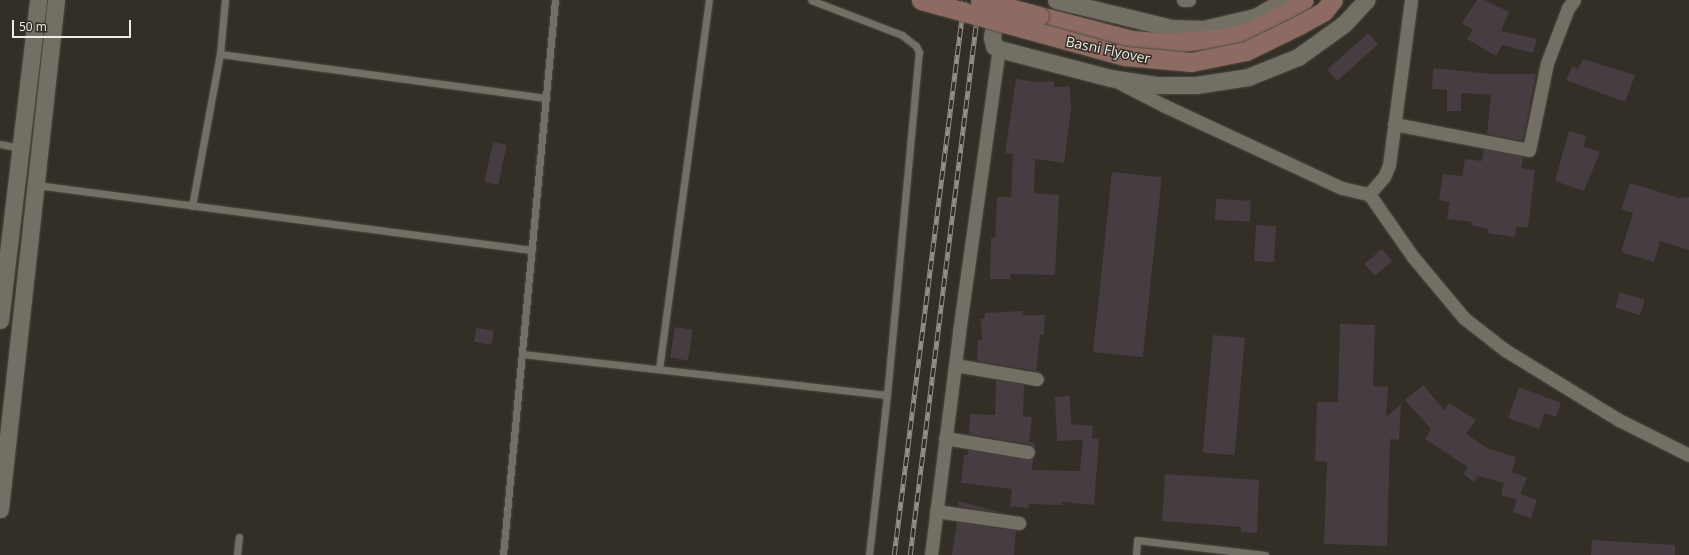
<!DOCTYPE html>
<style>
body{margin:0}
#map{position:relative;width:1689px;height:555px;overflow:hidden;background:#332e26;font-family:"Open Sans",sans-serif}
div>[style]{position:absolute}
.building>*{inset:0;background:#463d42;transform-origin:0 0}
.roads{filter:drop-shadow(0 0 1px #4e4a43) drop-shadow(0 0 1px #4e4a43)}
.service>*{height:7px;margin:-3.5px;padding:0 3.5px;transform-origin:3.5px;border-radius:3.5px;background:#746f65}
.minor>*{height:13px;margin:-6.5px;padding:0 6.5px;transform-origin:6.5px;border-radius:6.5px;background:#746f65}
.tertiary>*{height:17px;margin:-8.5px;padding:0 8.5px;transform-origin:8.5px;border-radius:8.5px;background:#746f65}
.secondary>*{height:19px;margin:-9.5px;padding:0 9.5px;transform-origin:9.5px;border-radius:9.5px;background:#8d6b63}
.rail>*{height:4.5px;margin-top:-2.25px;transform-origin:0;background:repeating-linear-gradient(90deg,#332e26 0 9px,#949089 0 18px);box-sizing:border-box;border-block:1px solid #949089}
.bridges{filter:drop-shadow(0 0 1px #4e4a43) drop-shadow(0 0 1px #4e4a43)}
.secondary-bridge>*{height:19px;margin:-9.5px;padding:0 9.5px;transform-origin:9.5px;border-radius:9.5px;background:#8d6b63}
span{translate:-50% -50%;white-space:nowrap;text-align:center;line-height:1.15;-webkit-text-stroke:3px #332e26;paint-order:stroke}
.street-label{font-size:14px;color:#f0ede7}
.scale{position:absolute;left:12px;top:20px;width:119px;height:18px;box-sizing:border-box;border:2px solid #f0ede7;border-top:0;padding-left:5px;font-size:12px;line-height:14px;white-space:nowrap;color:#f0ede7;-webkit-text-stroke:3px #332e26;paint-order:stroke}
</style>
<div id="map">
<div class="building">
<i style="clip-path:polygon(1477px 0,1484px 0,1509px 12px,1501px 31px,1537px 39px,1533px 53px,1502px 45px,1496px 56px,1467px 39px,1473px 30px,1462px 23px)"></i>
<i style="left:1368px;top:33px;width:15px;height:55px;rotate:48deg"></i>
<i style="clip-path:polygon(1583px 59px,1635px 75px,1625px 102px,1566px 80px,1572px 66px,1578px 69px)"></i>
<i style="clip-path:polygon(1433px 68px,1492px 74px,1536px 74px,1523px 141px,1487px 134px,1491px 95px,1461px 93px,1461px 111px,1447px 111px,1447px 90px,1432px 89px)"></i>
<i style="clip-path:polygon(1016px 79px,1037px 82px,1054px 81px,1054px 87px,1070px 86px,1071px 109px,1064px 163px,1035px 159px,1034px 193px,1059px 195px,1055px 275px,1011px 274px,1010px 279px,990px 279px,991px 238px,995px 238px,997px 197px,1011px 197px,1013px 154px,1005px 153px)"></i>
<i style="clip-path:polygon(1569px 131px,1586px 136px,1584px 146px,1600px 152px,1584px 191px,1555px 181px)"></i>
<i style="left:493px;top:142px;width:14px;height:41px;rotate:12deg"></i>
<i style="clip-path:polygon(1484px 149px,1524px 157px,1521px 168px,1535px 170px,1528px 227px,1516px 227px,1515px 237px,1487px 233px,1488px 229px,1471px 225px,1472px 222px,1447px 219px,1450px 202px,1439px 200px,1443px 174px,1462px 176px,1465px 159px,1482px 161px)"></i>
<i style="left:1112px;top:172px;width:50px;height:181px;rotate:6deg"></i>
<i style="clip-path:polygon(1630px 183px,1679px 198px,1689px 197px,1689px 250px,1660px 241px,1654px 262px,1621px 252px,1633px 213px,1621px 209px)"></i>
<i style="left:1216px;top:199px;width:35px;height:21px;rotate:3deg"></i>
<i style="left:1256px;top:225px;width:20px;height:36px;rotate:3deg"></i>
<i style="left:1382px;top:249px;width:16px;height:23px;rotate:50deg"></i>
<i style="left:1620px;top:292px;width:26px;height:16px;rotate:18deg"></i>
<i style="clip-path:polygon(1023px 311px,1023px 315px,1045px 315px,1044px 335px,1040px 335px,1036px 371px,977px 361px,978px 340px,982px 340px,981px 319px,984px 319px,985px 313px)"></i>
<i style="clip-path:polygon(1340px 324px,1375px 325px,1373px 386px,1388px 387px,1386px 417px,1401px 404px,1399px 440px,1390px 439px,1387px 546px,1324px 544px,1327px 462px,1315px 461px,1317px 402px,1338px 402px)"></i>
<i style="left:675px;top:327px;width:18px;height:31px;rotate:9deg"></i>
<i style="left:476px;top:328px;width:18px;height:14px;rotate:9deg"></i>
<i style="left:1213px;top:335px;width:32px;height:118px;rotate:5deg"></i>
<i style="clip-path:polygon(996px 380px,1024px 385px,1023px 416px,1032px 417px,1029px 442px,1035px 443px,1034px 448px,1029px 444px,969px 434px,970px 414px,995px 415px)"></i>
<i style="clip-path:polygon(1423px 385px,1444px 410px,1449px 403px,1476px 420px,1466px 434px,1489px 449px,1516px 457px,1512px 472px,1527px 478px,1520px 494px,1537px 500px,1531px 518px,1513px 512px,1517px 500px,1501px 495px,1504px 483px,1478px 476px,1474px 482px,1463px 474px,1468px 467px,1425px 439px,1431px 429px,1405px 400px)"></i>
<i style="clip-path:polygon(1519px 387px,1561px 403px,1556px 417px,1545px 413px,1539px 429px,1508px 418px)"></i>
<i style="clip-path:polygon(1070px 396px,1071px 424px,1093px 426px,1092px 438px,1099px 439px,1094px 505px,1062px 502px,1062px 505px,1029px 504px,1028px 508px,1010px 506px,1012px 489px,961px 483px,964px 455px,968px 455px,968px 450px,1027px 460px,1033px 458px,1032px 470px,1080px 471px,1083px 440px,1057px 441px,1055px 397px)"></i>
<i style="clip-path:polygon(1165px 474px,1259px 480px,1257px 533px,1241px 532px,1241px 527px,1162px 521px)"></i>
<i style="clip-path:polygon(958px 501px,1003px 513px,958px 506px)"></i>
<i style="clip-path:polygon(957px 522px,1016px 531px,1014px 555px,952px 555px)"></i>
<i style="clip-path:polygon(1592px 540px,1675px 545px,1675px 555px,1591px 555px)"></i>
</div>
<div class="roads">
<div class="service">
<i style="left:220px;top:54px;width:329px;rotate:7.7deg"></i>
<i style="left:0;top:144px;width:20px;rotate:11deg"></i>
<i style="left:36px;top:185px;width:500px;rotate:7.47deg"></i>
<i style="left:192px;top:206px;width:155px;rotate:-79.6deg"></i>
<i style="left:220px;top:54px;width:54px;rotate:-84.7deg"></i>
<i style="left:522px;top:354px;width:367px;rotate:6.4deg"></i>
<i style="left:887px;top:395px;width:344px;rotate:-84.7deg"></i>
<i style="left:919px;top:52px;width:7px;rotate:-117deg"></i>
<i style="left:916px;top:46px;width:18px;rotate:-142deg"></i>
<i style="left:902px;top:35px;width:97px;rotate:-159deg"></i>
<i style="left:659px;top:369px;width:372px;rotate:-82.3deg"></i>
<i style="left:237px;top:555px;width:18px;rotate:-84deg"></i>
<i style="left:503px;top:555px;width:557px;rotate:-84.65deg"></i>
<i style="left:869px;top:555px;width:161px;rotate:-83.6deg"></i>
<i style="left:1136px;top:555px;width:15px;rotate:-86deg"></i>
<i style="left:1137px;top:540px;width:129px;rotate:6.7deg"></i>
</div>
<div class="minor">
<i style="left:1183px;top:0;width:6px"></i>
<i style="left:1118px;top:82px;width:53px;rotate:27.1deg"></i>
<i style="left:1165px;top:106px;width:195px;rotate:24.9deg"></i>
<i style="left:1342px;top:188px;width:28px;rotate:13deg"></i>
<i style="left:1369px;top:194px;width:23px;rotate:-49deg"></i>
<i style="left:1384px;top:177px;width:13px;rotate:-67deg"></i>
<i style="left:1389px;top:165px;width:166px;rotate:-82.4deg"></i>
<i style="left:1394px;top:124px;width:137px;rotate:10.9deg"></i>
<i style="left:1529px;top:150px;width:89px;rotate:-78.3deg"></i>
<i style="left:1547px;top:63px;width:59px;rotate:-69.1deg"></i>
<i style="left:1568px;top:8px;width:10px;rotate:-53deg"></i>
<i style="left:1369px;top:194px;width:77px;rotate:55.1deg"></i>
<i style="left:1413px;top:257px;width:80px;rotate:50.1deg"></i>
<i style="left:1464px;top:318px;width:52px;rotate:38deg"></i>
<i style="left:1505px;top:350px;width:52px;rotate:31.5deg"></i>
<i style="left:1549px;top:377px;width:82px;rotate:31.6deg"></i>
<i style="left:1619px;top:420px;width:78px;rotate:26.6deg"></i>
<i style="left:955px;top:365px;width:83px;rotate:9.7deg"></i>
<i style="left:945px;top:438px;width:84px;rotate:9.6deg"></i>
<i style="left:936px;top:511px;width:84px;rotate:8.2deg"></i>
<i style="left:931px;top:555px;width:225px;rotate:-82.8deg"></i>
<i style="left:959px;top:332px;width:286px;rotate:-82deg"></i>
</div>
<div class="tertiary">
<i style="left:1056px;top:0;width:119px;rotate:13.6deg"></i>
<i style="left:1172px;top:28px;width:31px;rotate:2deg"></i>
<i style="left:1203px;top:29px;width:53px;rotate:-13deg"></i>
<i style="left:1255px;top:17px;width:34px;rotate:-30deg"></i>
<i style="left:998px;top:8px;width:30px;rotate:102deg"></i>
<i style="left:992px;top:37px;width:9px;rotate:77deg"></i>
<i style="left:994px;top:46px;width:6px;rotate:31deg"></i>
<i style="left:999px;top:49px;width:115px;rotate:14.6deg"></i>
<i style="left:1110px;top:78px;width:48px;rotate:8.5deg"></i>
<i style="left:1157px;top:85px;width:39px"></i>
<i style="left:1196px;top:85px;width:53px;rotate:-8.7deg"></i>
<i style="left:1248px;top:77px;width:54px;rotate:-21.8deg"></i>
<i style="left:1298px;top:57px;width:57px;rotate:-35.7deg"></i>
<i style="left:1344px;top:24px;width:33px;rotate:-47deg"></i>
<i style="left:0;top:320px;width:322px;rotate:-83.2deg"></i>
<i style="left:0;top:509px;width:512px;rotate:-83.72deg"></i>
</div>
<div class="secondary">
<i style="left:1039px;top:16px;width:96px;rotate:14.5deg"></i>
<i style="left:1132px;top:40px;width:37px;rotate:5deg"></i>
<i style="left:1169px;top:43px;width:57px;rotate:-5deg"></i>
<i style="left:1226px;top:38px;width:24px;rotate:-15deg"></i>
<i style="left:1249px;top:32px;width:47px;rotate:-27.6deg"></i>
<i style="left:1291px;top:10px;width:16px;rotate:-38deg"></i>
</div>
</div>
<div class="rail">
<i style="left:894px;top:555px;width:559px;rotate:-82.81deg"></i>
<i style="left:910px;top:555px;width:559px;rotate:-82.91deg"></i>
</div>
<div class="bridges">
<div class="secondary-bridge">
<i style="left:921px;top:0;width:212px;rotate:15.4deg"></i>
<i style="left:1125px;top:56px;width:66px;rotate:5.2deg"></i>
<i style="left:1191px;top:62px;width:56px;rotate:-11.3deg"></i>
<i style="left:1246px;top:51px;width:61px;rotate:-26.1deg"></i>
<i style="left:1301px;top:24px;width:26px;rotate:-29deg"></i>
<i style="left:1324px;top:11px;width:14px;rotate:-51deg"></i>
<i style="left:980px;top:0;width:61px;rotate:15.2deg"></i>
</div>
</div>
<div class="street-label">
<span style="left:1108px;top:50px;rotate:12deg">Basni Flyover</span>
</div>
<div class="scale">50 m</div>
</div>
